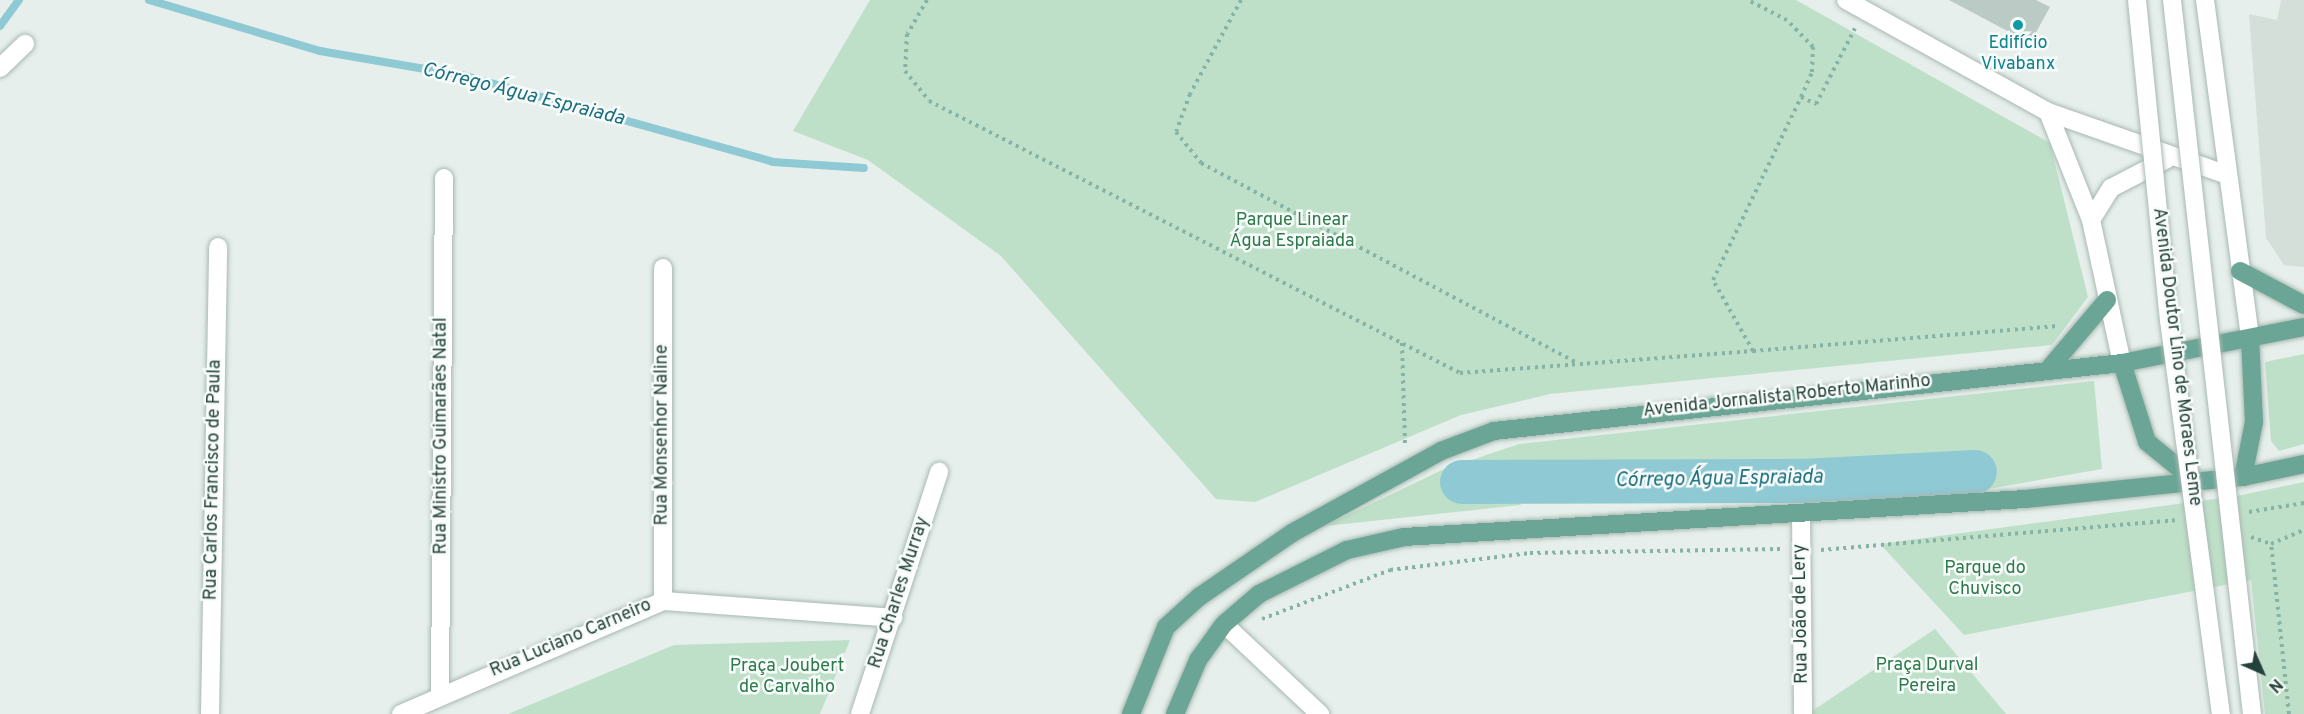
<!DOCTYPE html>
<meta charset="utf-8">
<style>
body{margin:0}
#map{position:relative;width:2304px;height:714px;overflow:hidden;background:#e6efeb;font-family:Overpass,sans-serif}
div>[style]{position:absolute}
.built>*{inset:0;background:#d4dfda}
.green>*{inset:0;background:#bfe0c8}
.stream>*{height:8px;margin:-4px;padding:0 4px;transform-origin:4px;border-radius:4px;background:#8ec9d4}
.river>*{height:44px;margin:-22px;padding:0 22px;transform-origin:22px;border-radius:22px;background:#8ec9d4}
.building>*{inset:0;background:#bbcac4}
.path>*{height:4px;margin-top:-2px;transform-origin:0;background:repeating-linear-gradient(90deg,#86b3a5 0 3px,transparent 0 7.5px)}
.roads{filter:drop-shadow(0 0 2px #a8b8b2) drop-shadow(0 0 2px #a8b8b2)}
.minor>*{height:18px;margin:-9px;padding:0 9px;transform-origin:9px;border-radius:9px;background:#fff}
.major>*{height:18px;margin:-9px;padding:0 9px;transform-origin:9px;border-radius:9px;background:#6aa596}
.bridges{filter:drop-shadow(0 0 2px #a8b8b2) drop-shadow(0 0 2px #a8b8b2)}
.minor-bridge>*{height:18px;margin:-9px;padding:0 9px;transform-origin:9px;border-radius:9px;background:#fff}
.dots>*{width:16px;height:16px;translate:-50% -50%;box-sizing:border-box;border:3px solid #f7fbf9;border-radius:50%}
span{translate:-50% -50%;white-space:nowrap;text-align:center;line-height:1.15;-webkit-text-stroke:5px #f7fbf9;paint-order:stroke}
.culture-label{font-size:18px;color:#0d838f}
.park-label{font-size:18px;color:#2d7a4b}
.street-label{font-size:18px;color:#24423a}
.water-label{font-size:20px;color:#1c6f80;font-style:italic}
.north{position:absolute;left:2232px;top:642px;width:60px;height:60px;-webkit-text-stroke:4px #f7fbf9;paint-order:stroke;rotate:135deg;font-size:16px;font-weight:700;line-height:24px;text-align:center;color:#24423a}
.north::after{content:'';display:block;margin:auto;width:21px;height:27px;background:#24423a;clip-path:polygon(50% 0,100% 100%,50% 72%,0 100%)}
</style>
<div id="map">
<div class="built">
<i style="clip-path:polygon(2281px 0,2304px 0,2304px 267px,2284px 265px,2266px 238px,2249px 14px,2277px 20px)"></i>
</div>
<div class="green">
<i style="clip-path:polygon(870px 0,1796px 0,2050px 143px,2088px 297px,2052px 345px,1550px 394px,1461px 415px,1255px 502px,1216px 499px,1001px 256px,868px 160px,793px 131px)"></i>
<i style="clip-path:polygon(2304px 354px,2304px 444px,2279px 451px,2271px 441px,2265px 362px)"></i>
<i style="clip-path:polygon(2094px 381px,2102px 469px,1977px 491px,1972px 457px,1750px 470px,1463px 467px,1461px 498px,1515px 496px,1521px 505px,1325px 526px,1442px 470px,1519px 444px)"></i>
<i style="clip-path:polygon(2304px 482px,2304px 714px,2265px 714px,2251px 580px,1964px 635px,1880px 544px,2237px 496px)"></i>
<i style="clip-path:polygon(1935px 629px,2006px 714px,1812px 714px,1812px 711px)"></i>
<i style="clip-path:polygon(850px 640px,820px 714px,508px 714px,674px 645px)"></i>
</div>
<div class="stream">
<i style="left:149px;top:0;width:178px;rotate:16.6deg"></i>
<i style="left:320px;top:51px;width:148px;rotate:9.7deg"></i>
<i style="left:466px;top:76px;width:319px;rotate:15.6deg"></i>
<i style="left:773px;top:162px;width:91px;rotate:3.8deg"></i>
<i style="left:0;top:26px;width:32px;rotate:-54deg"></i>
</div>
<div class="river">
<i style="left:1462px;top:482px;width:340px;rotate:-0.2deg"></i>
<i style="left:1802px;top:481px;width:173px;rotate:-3deg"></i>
</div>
<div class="building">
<i style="clip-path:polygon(1949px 0,2036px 0,2050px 7px,2030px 43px)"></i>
</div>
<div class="path">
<i style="left:927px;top:0;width:39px;rotate:120deg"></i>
<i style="left:907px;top:34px;width:37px;rotate:93deg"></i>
<i style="left:905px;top:71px;width:38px;rotate:51deg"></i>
<i style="left:929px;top:101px;width:597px;rotate:27.12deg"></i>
<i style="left:1460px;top:373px;width:294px;rotate:-4.3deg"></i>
<i style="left:1753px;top:351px;width:81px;rotate:-119.4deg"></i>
<i style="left:1713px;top:280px;width:203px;rotate:-64.3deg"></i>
<i style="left:1801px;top:97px;width:27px;rotate:-66deg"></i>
<i style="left:1812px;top:72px;width:25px;rotate:-88deg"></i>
<i style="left:1813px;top:47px;width:37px;rotate:-134deg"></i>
<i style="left:1787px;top:20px;width:44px;rotate:-152.9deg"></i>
<i style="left:1241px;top:0;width:107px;rotate:118.5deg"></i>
<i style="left:1190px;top:94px;width:40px;rotate:110.2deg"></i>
<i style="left:1176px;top:132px;width:40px;rotate:51deg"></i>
<i style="left:1201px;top:163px;width:424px;rotate:28deg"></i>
<i style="left:1801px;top:97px;width:17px;rotate:25deg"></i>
<i style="left:1816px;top:104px;width:85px;rotate:-62.8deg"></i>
<i style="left:1402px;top:343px;width:103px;rotate:88.3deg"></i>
<i style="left:1753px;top:351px;width:306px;rotate:-4.7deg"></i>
<i style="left:2249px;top:512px;width:56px;rotate:-9.3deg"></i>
<i style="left:2251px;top:537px;width:21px;rotate:19deg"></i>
<i style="left:1821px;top:550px;width:355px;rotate:-4.8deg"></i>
<i style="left:1262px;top:619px;width:137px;rotate:-20.9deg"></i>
<i style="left:1390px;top:570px;width:141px;rotate:-6.9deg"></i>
<i style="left:1530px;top:553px;width:251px;rotate:-0.9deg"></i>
<i style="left:2289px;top:714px;width:171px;rotate:-96deg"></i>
<i style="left:2271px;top:544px;width:36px;rotate:-23deg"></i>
</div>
<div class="roads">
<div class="minor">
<i style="left:1846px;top:0;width:231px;rotate:29deg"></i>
<i style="left:2048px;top:112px;width:188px;rotate:19.3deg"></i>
<i style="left:2205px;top:0;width:341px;rotate:82.4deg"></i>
<i style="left:0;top:68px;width:35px;rotate:-44deg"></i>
<i style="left:2048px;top:112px;width:116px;rotate:68.3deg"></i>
<i style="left:2091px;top:220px;width:146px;rotate:77.8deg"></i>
<i style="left:2091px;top:220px;width:38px;rotate:-58deg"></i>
<i style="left:2111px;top:188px;width:63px;rotate:-27.4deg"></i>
<i style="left:663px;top:268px;width:333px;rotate:90deg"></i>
<i style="left:1801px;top:514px;width:200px;rotate:89.4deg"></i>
<i style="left:1224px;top:624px;width:132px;rotate:43.2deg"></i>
<i style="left:440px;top:694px;width:516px;rotate:-89.56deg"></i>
<i style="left:210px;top:714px;width:467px;rotate:-89deg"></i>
<i style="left:401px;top:714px;width:285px;rotate:-23.3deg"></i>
<i style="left:663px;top:601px;width:231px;rotate:4.2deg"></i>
<i style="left:860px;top:714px;width:255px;rotate:-71.9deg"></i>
</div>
<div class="major">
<i style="left:2240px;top:271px;width:72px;rotate:28deg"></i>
<i style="left:2122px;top:363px;width:83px;rotate:72.4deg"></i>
<i style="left:2147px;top:442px;width:63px;rotate:39.2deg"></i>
<i style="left:2047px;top:371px;width:93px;rotate:-49.8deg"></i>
<i style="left:2243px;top:477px;width:56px;rotate:-78.7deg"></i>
<i style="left:2254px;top:422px;width:84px;rotate:-92.7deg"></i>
<i style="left:1131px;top:714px;width:94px;rotate:-68.1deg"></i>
<i style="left:1166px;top:627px;width:45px;rotate:-42.3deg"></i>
<i style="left:1199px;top:597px;width:113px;rotate:-34.5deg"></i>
<i style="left:1292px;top:533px;width:170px;rotate:-28.8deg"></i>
<i style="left:1441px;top:451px;width:57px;rotate:-20.7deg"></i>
<i style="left:1494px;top:431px;width:632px;rotate:-6.18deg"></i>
<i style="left:2122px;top:363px;width:186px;rotate:-11.2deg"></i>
<i style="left:1175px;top:714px;width:59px;rotate:-66.9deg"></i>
<i style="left:1198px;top:660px;width:44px;rotate:-54.2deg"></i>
<i style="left:1224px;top:624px;width:46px;rotate:-40.6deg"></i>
<i style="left:1259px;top:594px;width:98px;rotate:-26.6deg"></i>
<i style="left:1347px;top:550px;width:58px;rotate:-12.8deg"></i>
<i style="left:1404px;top:537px;width:622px;rotate:-3.5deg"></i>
<i style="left:2025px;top:499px;width:219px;rotate:-5.8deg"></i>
<i style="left:2243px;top:477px;width:62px;rotate:-12deg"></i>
</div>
</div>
<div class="bridges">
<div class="minor-bridge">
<i style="left:2137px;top:0;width:322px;rotate:84.3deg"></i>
<i style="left:2169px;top:320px;width:397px;rotate:82.5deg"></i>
<i style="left:2172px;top:0;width:718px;rotate:83.61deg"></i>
</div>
</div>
<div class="dots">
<i style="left:2018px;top:25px;background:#0f9aa8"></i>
</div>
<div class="culture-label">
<span style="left:2018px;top:55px">Edifício<br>Vivabanx</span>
</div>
<div class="park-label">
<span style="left:1292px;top:232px">Parque Linear<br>Água Espraiada</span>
<span style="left:1985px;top:580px">Parque do<br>Chuvisco</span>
<span style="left:1927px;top:677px">Praça Durval<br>Pereira</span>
<span style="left:787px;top:678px">Praça Joubert<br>de Carvalho</span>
</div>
<div class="street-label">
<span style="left:2176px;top:357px;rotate:83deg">Avenida Doutor Lino de Moraes Leme</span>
<span style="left:1787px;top:397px;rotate:-6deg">Avenida Jornalista Roberto Marinho</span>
<span style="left:663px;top:435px;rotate:-90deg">Rua Monsenhor Naline</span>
<span style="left:442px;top:436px;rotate:-90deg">Rua Ministro Guimarães Natal</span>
<span style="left:214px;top:480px;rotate:-89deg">Rua Carlos Francisco de Paula</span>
<span style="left:900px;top:593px;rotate:-72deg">Rua Charles Murray</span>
<span style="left:1802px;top:614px;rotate:-91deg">Rua João de Lery</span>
<span style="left:571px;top:639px;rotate:-23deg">Rua Luciano Carneiro</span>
</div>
<div class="water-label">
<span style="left:523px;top:95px;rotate:14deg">Córrego Água Espraiada</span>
<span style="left:1719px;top:480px;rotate:-1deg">Córrego Água Espraiada</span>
</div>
<div class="north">N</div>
</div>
